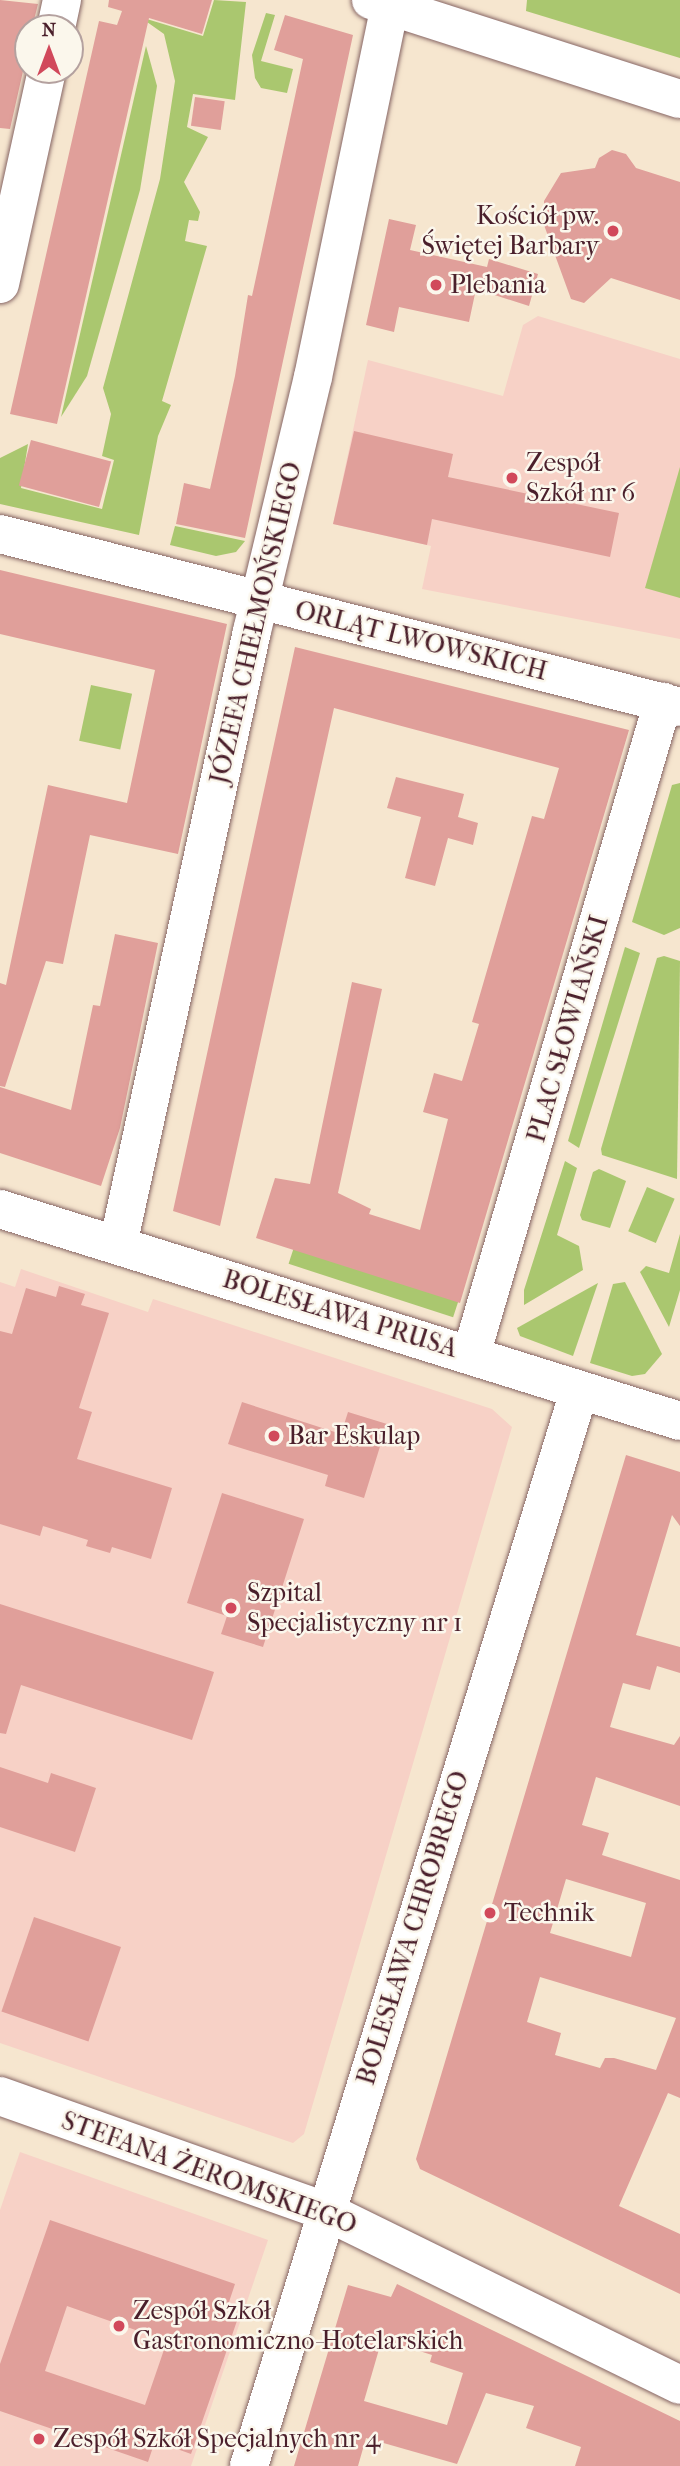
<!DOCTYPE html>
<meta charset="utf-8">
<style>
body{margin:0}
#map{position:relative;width:680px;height:2466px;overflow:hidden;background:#f6e6cf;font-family:"IM FELL French Canon",serif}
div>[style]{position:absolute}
.built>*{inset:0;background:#f7d1c6}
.green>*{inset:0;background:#aac76f;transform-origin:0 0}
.building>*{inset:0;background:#e09f9a;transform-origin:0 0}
.roads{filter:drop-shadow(0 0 2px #866564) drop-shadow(0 0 2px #866564)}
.minor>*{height:38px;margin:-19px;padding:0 19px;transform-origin:19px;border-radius:19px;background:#fff}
.dots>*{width:19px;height:19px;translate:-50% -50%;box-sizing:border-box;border:4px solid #fbf7ec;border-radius:50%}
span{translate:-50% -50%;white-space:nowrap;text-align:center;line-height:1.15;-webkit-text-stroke:5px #fbf7ec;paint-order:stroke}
.poi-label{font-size:26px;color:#4a1f2b}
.right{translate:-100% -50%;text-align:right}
.left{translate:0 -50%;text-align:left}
.street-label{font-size:26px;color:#4a1f2b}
.north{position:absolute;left:14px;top:14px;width:70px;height:70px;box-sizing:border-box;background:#fbf7ec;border:2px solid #b4a19f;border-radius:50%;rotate:0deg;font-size:19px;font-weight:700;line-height:28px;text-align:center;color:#4a1f2b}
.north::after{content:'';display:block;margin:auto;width:24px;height:32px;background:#d1495b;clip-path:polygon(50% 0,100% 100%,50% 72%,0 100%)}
</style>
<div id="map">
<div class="built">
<i style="clip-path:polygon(538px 316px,680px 359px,680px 639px,422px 589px,431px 546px,333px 524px,368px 360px,503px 396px,523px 325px)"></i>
<i style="clip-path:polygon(21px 1269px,148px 1312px,153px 1299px,492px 1409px,512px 1427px,304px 2134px,293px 2143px,0 2043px,0 1282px,15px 1287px)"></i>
<i style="clip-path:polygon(20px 2152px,268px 2240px,191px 2466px,0 2466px,0 2210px)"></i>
</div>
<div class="green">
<i style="clip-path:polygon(214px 0,246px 2px,235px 100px,193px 94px,187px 127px,208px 137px,184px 182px,200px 212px,198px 221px,189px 220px,185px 241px,207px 246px,162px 401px,171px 405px,158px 436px,139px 535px,0 504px,0 458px,28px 444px,21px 488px,102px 509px,114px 460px,102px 456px,111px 414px,103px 388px,160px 179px,175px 81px,164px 34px,140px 17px,203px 36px)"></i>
<i style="clip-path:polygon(527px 0,680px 0,680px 58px,526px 11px)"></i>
<i style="clip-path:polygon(266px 13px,275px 15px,261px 61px,293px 69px,287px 93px,261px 88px,255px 78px,252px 55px)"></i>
<i style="clip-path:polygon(146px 46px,157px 86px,140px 190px,87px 376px,61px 417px)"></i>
<i style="clip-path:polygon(680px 467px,680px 598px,645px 588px)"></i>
<i style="clip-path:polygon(175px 526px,245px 541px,236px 552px,216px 556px,170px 545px)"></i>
<i style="left:91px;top:685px;width:42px;height:57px;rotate:12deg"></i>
<i style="clip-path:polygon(680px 783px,680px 928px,664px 935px,632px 922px,672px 785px)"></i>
<i style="clip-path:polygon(625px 947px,640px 953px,579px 1148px,568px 1141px)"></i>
<i style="clip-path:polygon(664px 956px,680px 961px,677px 1179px,602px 1155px,601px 1149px,657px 958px)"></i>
<i style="clip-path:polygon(565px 1161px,577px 1168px,557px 1235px,579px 1246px,583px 1270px,524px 1305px,524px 1290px)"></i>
<i style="clip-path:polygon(599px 1169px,626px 1181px,610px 1228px,582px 1220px,580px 1215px,593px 1172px)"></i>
<i style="left:647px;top:1187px;width:30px;height:48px;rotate:23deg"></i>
<i style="clip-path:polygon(680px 1234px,680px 1290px,669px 1327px,640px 1272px,646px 1266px,669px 1273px)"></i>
<i style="left:296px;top:1241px;width:173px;height:24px;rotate:18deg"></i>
<i style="clip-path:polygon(625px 1282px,662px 1354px,645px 1374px,632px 1376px,590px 1363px,613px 1284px)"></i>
<i style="clip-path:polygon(598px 1283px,573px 1356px,520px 1336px,517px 1328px)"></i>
</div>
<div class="building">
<i style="clip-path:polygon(0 0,38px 4px,32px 28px,28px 28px,28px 49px,10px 129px,0 128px)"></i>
<i style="clip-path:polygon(109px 0,212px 0,202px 34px,149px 18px,57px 424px,10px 414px,99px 21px,117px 25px,122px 11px,108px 7px)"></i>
<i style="clip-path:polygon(285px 15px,353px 35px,245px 538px,176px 524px,184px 483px,210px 489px,235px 376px,248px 295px,252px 296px,303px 59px,274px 50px)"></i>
<i style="left:195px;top:97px;width:30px;height:29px;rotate:8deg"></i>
<i style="clip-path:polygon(612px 150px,626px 154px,636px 168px,680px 182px,680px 300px,611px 278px,584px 303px,571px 299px,544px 225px,544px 201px,561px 173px,595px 168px,599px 158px)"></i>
<i style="clip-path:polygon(389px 219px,416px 225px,410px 250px,487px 267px,489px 259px,538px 274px,529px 306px,476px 289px,469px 322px,399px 307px,394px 332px,366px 325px)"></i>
<i style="clip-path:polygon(354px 431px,453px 454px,448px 477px,619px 513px,610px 557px,432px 519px,427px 545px,333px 524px)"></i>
<i style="left:31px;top:440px;width:83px;height:47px;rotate:15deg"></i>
<i style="clip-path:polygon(0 570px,227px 624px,178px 854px,90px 835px,63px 964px,46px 961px,5px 1087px,0 1086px,0 983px,6px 985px,48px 785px,127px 803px,155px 670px,0 634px)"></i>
<i style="clip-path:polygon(295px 647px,629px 730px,460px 1303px,256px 1238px,275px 1178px,310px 1184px,352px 982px,382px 989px,338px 1193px,371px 1209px,369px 1214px,420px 1230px,448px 1119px,423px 1112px,429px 1091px,434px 1073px,462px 1081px,479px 1024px,472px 1022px,532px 816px,544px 819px,559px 768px,334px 708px,220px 1226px,173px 1211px)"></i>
<i style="clip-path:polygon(396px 777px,464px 794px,458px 817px,478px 823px,473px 845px,448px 838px,435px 886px,405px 878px,421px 817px,387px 808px)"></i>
<i style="clip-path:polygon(115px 934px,158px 943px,120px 1128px,101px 1186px,0 1153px,0 1087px,71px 1110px,93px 1005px,100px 1006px)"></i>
<i style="clip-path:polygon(59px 1286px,85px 1294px,81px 1305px,109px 1313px,79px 1408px,92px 1412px,77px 1459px,172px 1488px,151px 1559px,112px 1547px,110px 1553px,86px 1546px,88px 1540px,43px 1526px,40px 1536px,0 1524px,0 1331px,12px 1334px,26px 1288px,56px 1297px)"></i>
<i style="clip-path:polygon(242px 1402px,341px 1434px,348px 1412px,387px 1424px,364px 1498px,325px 1486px,328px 1475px,228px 1444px)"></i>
<i style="clip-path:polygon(evenodd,626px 1455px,680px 1472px,680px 1526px,672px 1515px,636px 1635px,680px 1647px,680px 1673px,657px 1666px,650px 1690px,623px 1683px,610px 1727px,674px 1745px,680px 1736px,680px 1806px,596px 1777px,582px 1825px,609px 1833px,602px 1855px,680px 1880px,680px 2098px,668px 2093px,619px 2206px,680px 2234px,680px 2294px,420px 2169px,416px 2159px,626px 1455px,566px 1879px,646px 1903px,631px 1957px,550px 1933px,566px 1879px,626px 1455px,540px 1977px,676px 2018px,656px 2070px,614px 2058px,605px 2058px,600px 2068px,555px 2055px,561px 2033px,527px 2022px,540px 1977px)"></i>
<i style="clip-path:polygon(222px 1493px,304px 1519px,263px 1647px,221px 1634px,227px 1616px,187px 1603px)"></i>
<i style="clip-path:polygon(0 1604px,214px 1672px,192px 1740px,21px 1685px,6px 1734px,0 1733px)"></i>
<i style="clip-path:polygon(0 1767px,48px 1783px,51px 1773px,96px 1788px,75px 1852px,0 1827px)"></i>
<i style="left:34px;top:1917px;width:92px;height:100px;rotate:19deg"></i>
<i style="clip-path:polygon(evenodd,50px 2220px,235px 2284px,226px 2311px,239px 2315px,191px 2454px,155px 2441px,148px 2462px,0 2411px,0 2364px,50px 2220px,67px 2306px,167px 2341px,145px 2405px,45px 2371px,67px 2306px)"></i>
<i style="clip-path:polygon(evenodd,397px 2284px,680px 2421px,680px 2466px,575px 2466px,581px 2447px,526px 2428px,534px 2406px,486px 2393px,457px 2464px,366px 2438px,358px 2466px,294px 2466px,348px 2285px,391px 2297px,397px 2284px,382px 2339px,432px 2355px,430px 2362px,463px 2373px,447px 2425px,364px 2401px,382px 2339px)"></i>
</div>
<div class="roads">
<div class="minor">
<i style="left:371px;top:0;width:324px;rotate:17.8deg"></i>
<i style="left:56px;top:28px;width:29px;rotate:-78deg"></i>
<i style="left:0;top:284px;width:219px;rotate:-77.6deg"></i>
<i style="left:0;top:534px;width:702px;rotate:14.27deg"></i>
<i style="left:0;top:1209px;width:712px;rotate:17.32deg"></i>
<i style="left:118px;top:1245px;width:628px;rotate:-77.69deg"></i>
<i style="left:252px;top:631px;width:261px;rotate:-76.5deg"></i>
<i style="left:313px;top:377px;width:385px;rotate:-78.3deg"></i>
<i style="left:471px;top:1355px;width:681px;rotate:-73.62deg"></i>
<i style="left:0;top:2096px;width:345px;rotate:19.5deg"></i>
<i style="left:325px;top:2211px;width:395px;rotate:26.1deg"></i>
<i style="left:249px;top:2466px;width:1125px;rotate:-72.93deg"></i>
</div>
</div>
<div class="dots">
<i style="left:613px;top:231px;background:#d1495b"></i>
<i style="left:436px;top:285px;background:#d1495b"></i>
<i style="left:512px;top:478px;background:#d1495b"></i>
<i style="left:274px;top:1436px;background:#d1495b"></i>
<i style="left:231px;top:1608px;background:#d1495b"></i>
<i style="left:490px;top:1913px;background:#d1495b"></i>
<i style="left:119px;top:2326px;background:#d1495b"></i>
<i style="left:39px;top:2439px;background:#d1495b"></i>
</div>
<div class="poi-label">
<span class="right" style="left:599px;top:231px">Kościół pw.<br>Świętej Barbary</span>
<span class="left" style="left:450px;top:285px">Plebania</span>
<span class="left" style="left:526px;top:478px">Zespół<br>Szkół nr 6</span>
<span class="left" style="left:288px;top:1436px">Bar Eskulap</span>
<span class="left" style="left:247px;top:1608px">Szpital<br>Specjalistyczny nr 1</span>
<span class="left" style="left:504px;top:1913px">Technik</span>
<span class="left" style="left:133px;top:2326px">Zespół Szkół<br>Gastronomiczno-Hotelarskich</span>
<span class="left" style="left:53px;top:2439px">Zespół Szkół Specjalnych nr 4</span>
</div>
<div class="street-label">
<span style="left:256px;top:623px;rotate:-77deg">JÓZEFA CHEŁMOŃSKIEGO</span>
<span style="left:421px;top:641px;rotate:14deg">ORLĄT LWOWSKICH</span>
<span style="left:568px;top:1029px;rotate:-74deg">PLAC SŁOWIAŃSKI</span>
<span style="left:340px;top:1314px;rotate:17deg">BOLESŁAWA PRUSA</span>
<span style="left:413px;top:1928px;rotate:-73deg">BOLESŁAWA CHROBREGO</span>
<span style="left:209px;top:2173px;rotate:20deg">STEFANA ŻEROMSKIEGO</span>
</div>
<div class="north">N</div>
</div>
